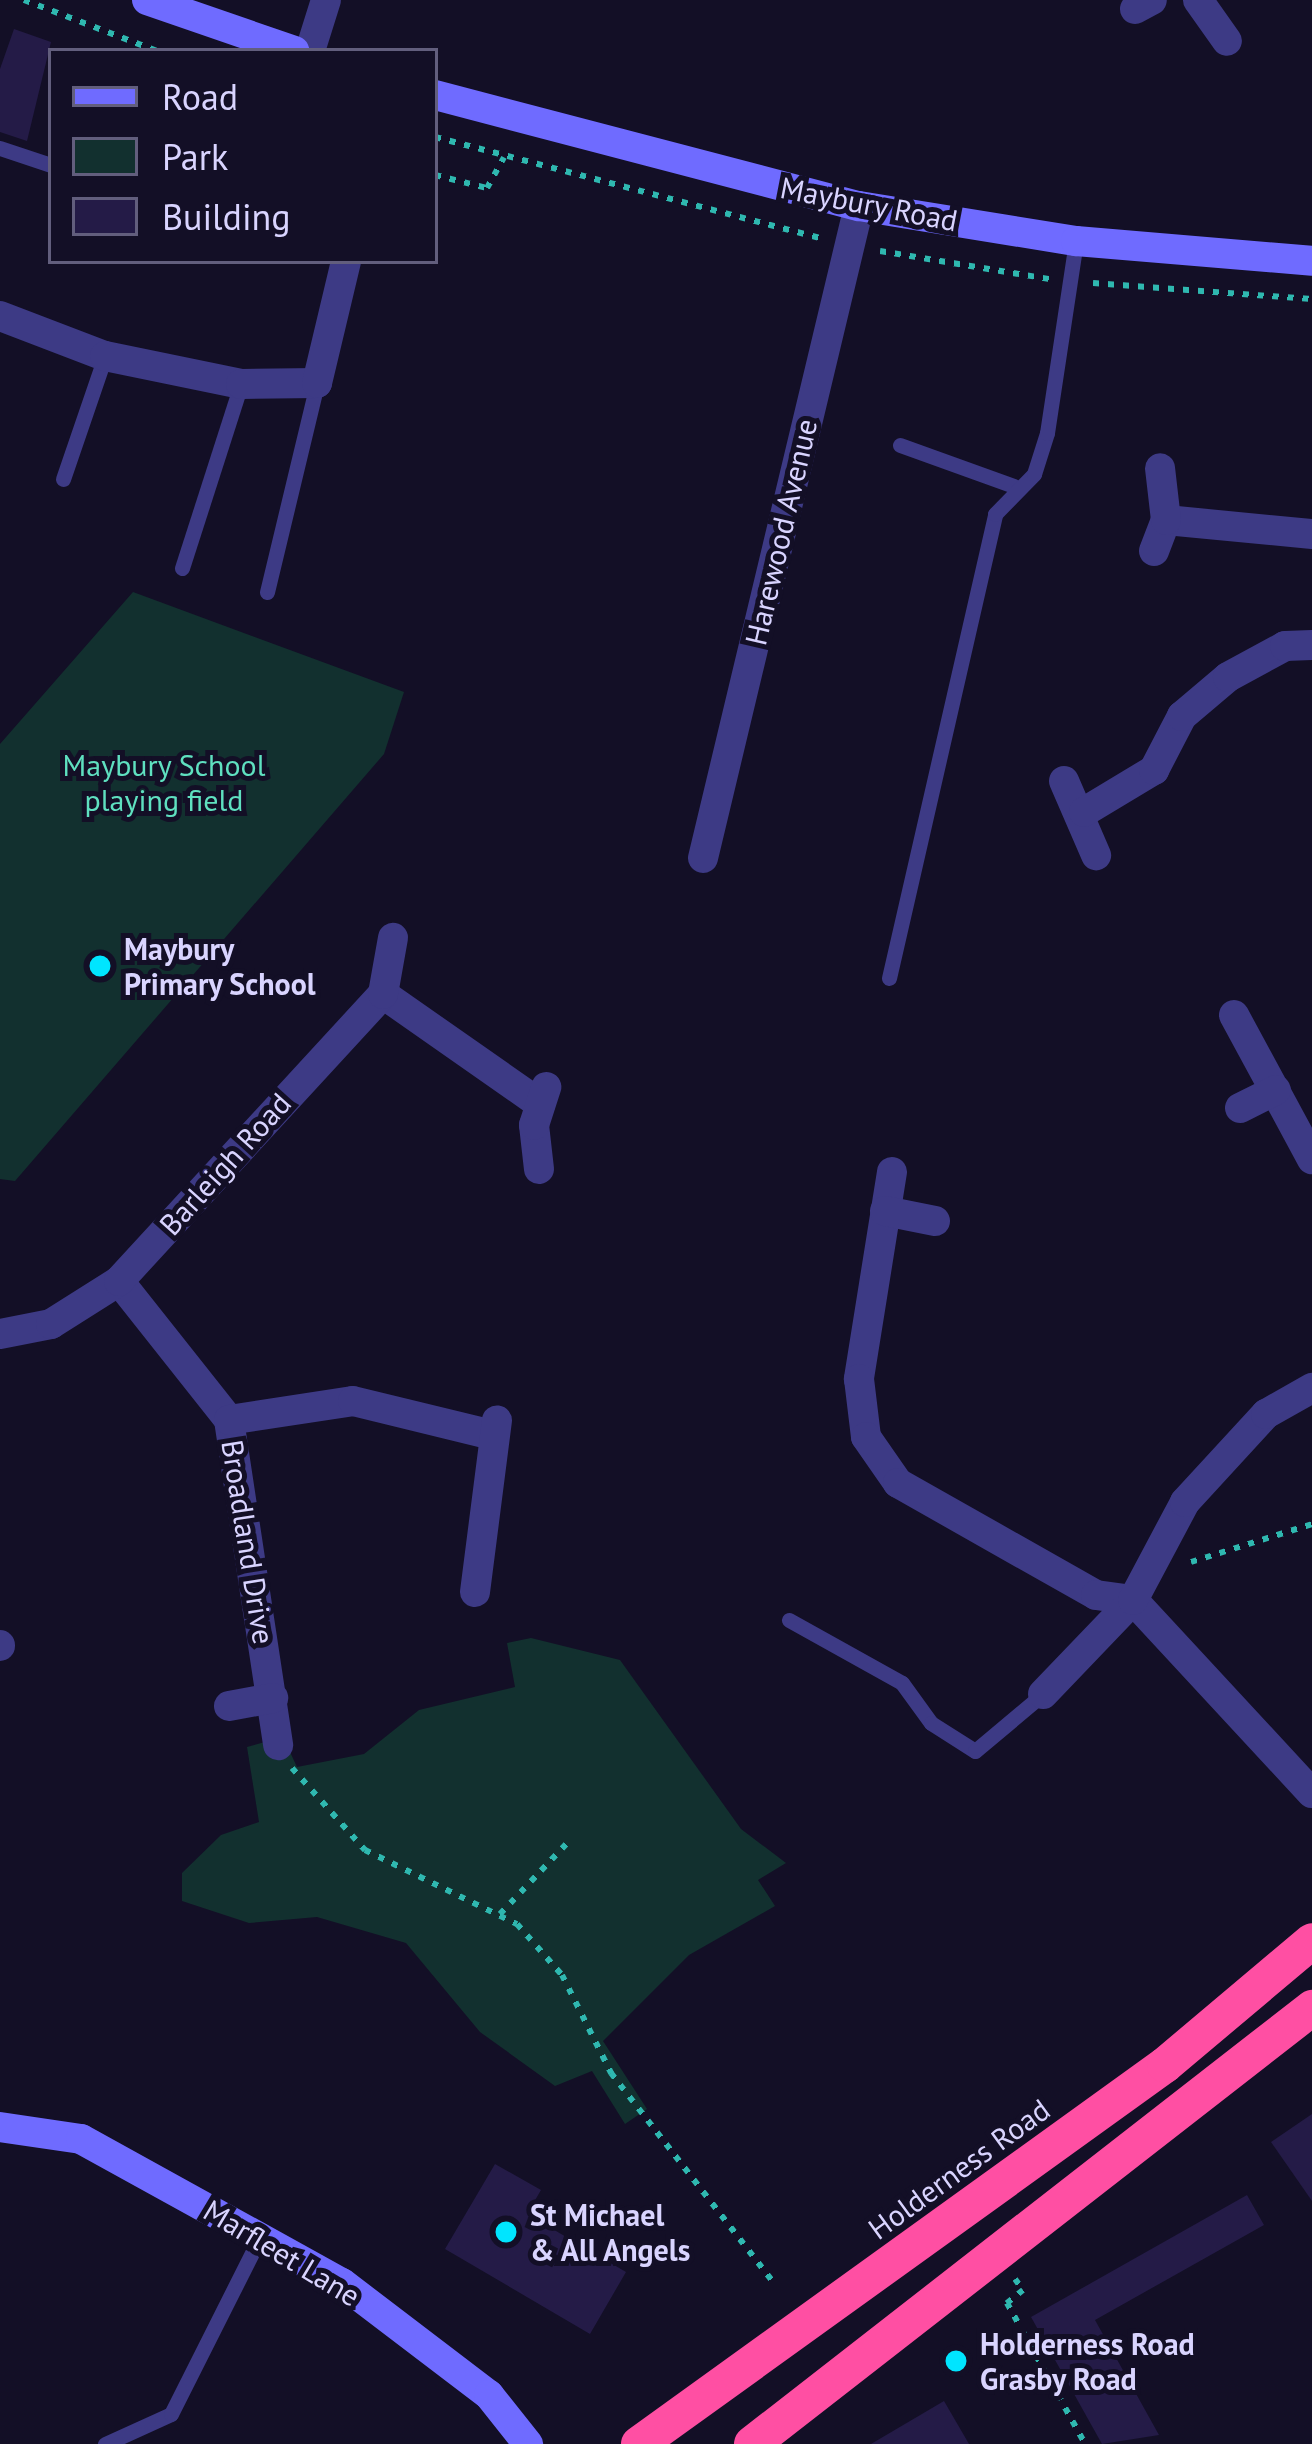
<!DOCTYPE html>
<style>
body{margin:0}
#map{position:relative;width:1312px;height:2444px;overflow:hidden;background:#130f26;font-family:"PT Sans",sans-serif}
div>[style]{position:absolute}
.green>*{inset:0;background:#12302f}
.building>*{inset:0;background:#241b47}
.path>*{height:6px;margin-top:-3px;transform-origin:0;background:repeating-linear-gradient(90deg,#2fb8b0 0 6px,transparent 0 15px)}
.lane>*{height:15px;margin:-7.5px;padding:0 7.5px;transform-origin:7.5px;border-radius:7.5px;background:#3d3a85}
.street>*{height:30px;margin:-15px;padding:0 15px;transform-origin:15px;border-radius:15px;background:#3d3a85}
.secondary>*{height:30px;margin:-15px;padding:0 15px;transform-origin:15px;border-radius:15px;background:#6f6bff}
.highway>*{height:36px;margin:-18px;padding:0 18px;transform-origin:18px;border-radius:18px;background:#ff4fa3}
.dots>*{width:33px;height:33px;translate:-50% -50%;box-sizing:border-box;border:6px solid #130f26;border-radius:50%}
span{translate:-50% -50%;white-space:nowrap;text-align:center;line-height:1.15;-webkit-text-stroke:10px #130f26;paint-order:stroke}
.street-label{font-size:30px;color:#d9d4ff}
.park-label{font-size:30px;color:#5fe0c0}
.poi-label{font-size:30px;color:#d9d4ff;font-weight:700}
.left{translate:0 -50%;text-align:left}
.legend{position:absolute;left:48px;top:48px;width:390px;height:216px;box-sizing:border-box;background:#130f26;border:3px solid #625e7d;margin:0;padding:15px 21px;list-style:none;font-size:36px;color:#d9d4ff}
.legend li{display:flex;align-items:center;gap:24px;height:60px}
.legend b{width:60px;border:3px solid #625e7d}
</style>
<div id="map">
<div class="green">
<i style="clip-path:polygon(133px 592px,404px 692px,384px 754px,15px 1181px,0 1179px,0 744px)"></i>
<i style="clip-path:polygon(531px 1638px,620px 1660px,741px 1829px,786px 1863px,758px 1880px,775px 1906px,689px 1955px,603px 2041px,647px 2109px,625px 2124px,592px 2071px,555px 2086px,480px 2032px,406px 1943px,317px 1917px,249px 1923px,182px 1901px,182px 1873px,221px 1835px,259px 1822px,247px 1747px,283px 1737px,297px 1767px,364px 1754px,419px 1710px,515px 1687px,507px 1643px)"></i>
</div>
<div class="building">
<i style="clip-path:polygon(14px 29px,51px 42px,27px 141px,0 132px,0 69px)"></i>
<i style="clip-path:polygon(1312px 2114px,1312px 2201px,1271px 2142px)"></i>
<i style="clip-path:polygon(495px 2164px,541px 2190px,527px 2214px,626px 2272px,590px 2334px,445px 2249px)"></i>
<i style="clip-path:polygon(1247px 2195px,1264px 2225px,1095px 2320px,1159px 2435px,1102px 2444px,1031px 2317px)"></i>
<i style="clip-path:polygon(944px 2401px,969px 2444px,871px 2444px)"></i>
</div>
<div class="path">
<i style="left:24px;top:0;width:142px;rotate:21deg"></i>
<i style="left:435px;top:137px;width:398px;rotate:14.7deg"></i>
<i style="left:435px;top:175px;width:54px;rotate:14deg"></i>
<i style="left:487px;top:188px;width:35px;rotate:-61deg"></i>
<i style="left:880px;top:251px;width:172px;rotate:9.4deg"></i>
<i style="left:1093px;top:283px;width:220px;rotate:4.2deg"></i>
<i style="left:1191px;top:1562px;width:127px;rotate:-17.4deg"></i>
<i style="left:292px;top:1768px;width:110px;rotate:48.3deg"></i>
<i style="left:365px;top:1850px;width:169px;rotate:26deg"></i>
<i style="left:517px;top:1924px;width:68px;rotate:48.6deg"></i>
<i style="left:562px;top:1975px;width:110px;rotate:63.4deg"></i>
<i style="left:611px;top:2073px;width:269px;rotate:52.2deg"></i>
<i style="left:500px;top:1914px;width:100px;rotate:-46.6deg"></i>
<i style="left:1015px;top:2279px;width:14px;rotate:54deg"></i>
<i style="left:1023px;top:2290px;width:21px;rotate:141deg"></i>
<i style="left:1007px;top:2303px;width:161px;rotate:61deg"></i>
</div>
<div class="lane">
<i style="left:0;top:148px;width:54px;rotate:18.4deg"></i>
<i style="left:900px;top:445px;width:121px;rotate:19.8deg"></i>
<i style="left:63px;top:479px;width:130px;rotate:-71.1deg"></i>
<i style="left:182px;top:568px;width:193px;rotate:-72.2deg"></i>
<i style="left:267px;top:592px;width:215px;rotate:-76.5deg"></i>
<i style="left:889px;top:978px;width:476px;rotate:-77.1deg"></i>
<i style="left:995px;top:514px;width:56px;rotate:-45.7deg"></i>
<i style="left:1034px;top:474px;width:43px;rotate:-72.4deg"></i>
<i style="left:1047px;top:433px;width:194px;rotate:-81.4deg"></i>
<i style="left:789px;top:1620px;width:129px;rotate:29.1deg"></i>
<i style="left:902px;top:1683px;width:49px;rotate:54.1deg"></i>
<i style="left:931px;top:1723px;width:52px;rotate:32.5deg"></i>
<i style="left:975px;top:1751px;width:89px;rotate:-40deg"></i>
<i style="left:105px;top:2444px;width:72px;rotate:-24.4deg"></i>
<i style="left:171px;top:2414px;width:198px;rotate:-63.3deg"></i>
</div>
<div class="street">
<i style="left:1198px;top:0;width:50px;rotate:54.7deg"></i>
<i style="left:1135px;top:9px;width:19px;rotate:-28deg"></i>
<i style="left:310px;top:51px;width:53px;rotate:-72.6deg"></i>
<i style="left:0;top:316px;width:112px;rotate:20.9deg"></i>
<i style="left:105px;top:356px;width:139px;rotate:11.6deg"></i>
<i style="left:241px;top:384px;width:76px;rotate:-0.8deg"></i>
<i style="left:317px;top:383px;width:125px;rotate:-76.6deg"></i>
<i style="left:1166px;top:520px;width:147px;rotate:5.5deg"></i>
<i style="left:1154px;top:551px;width:33px;rotate:-69deg"></i>
<i style="left:1166px;top:520px;width:52px;rotate:-96.6deg"></i>
<i style="left:1064px;top:781px;width:81px;rotate:66.6deg"></i>
<i style="left:1084px;top:812px;width:82px;rotate:-31deg"></i>
<i style="left:1154px;top:770px;width:61px;rotate:-62.6deg"></i>
<i style="left:1182px;top:716px;width:60px;rotate:-40.3deg"></i>
<i style="left:1228px;top:677px;width:65px;rotate:-28.5deg"></i>
<i style="left:1285px;top:646px;width:27px;rotate:-2deg"></i>
<i style="left:703px;top:858px;width:670px;rotate:-76.54deg"></i>
<i style="left:383px;top:994px;width:192px;rotate:35deg"></i>
<i style="left:1234px;top:1015px;width:164px;rotate:61.6deg"></i>
<i style="left:1240px;top:1108px;width:40px;rotate:-26.6deg"></i>
<i style="left:539px;top:1169px;width:44px;rotate:-96.5deg"></i>
<i style="left:534px;top:1125px;width:40px;rotate:-72deg"></i>
<i style="left:892px;top:1172px;width:210px;rotate:99.1deg"></i>
<i style="left:859px;top:1379px;width:58px;rotate:83.1deg"></i>
<i style="left:866px;top:1437px;width:56px;rotate:55.2deg"></i>
<i style="left:898px;top:1483px;width:227px;rotate:29.5deg"></i>
<i style="left:1096px;top:1595px;width:37px;rotate:8deg"></i>
<i style="left:1133px;top:1600px;width:263px;rotate:47.2deg"></i>
<i style="left:885px;top:1211px;width:51px;rotate:11.3deg"></i>
<i style="left:119px;top:1281px;width:177px;rotate:51.6deg"></i>
<i style="left:229px;top:1420px;width:329px;rotate:81.4deg"></i>
<i style="left:0;top:1334px;width:52px;rotate:-11.1deg"></i>
<i style="left:51px;top:1324px;width:80px;rotate:-32.3deg"></i>
<i style="left:119px;top:1281px;width:390px;rotate:-47.4deg"></i>
<i style="left:383px;top:994px;width:57px;rotate:-79.9deg"></i>
<i style="left:229px;top:1420px;width:125px;rotate:-8.7deg"></i>
<i style="left:353px;top:1401px;width:143px;rotate:13.7deg"></i>
<i style="left:475px;top:1592px;width:173px;rotate:-82.7deg"></i>
<i style="left:0;top:1645px;width:1px;rotate:90deg"></i>
<i style="left:1043px;top:1694px;width:130px;rotate:-46.2deg"></i>
<i style="left:1133px;top:1600px;width:111px;rotate:-62deg"></i>
<i style="left:1185px;top:1502px;width:120px;rotate:-47.4deg"></i>
<i style="left:1266px;top:1414px;width:53px;rotate:-29.5deg"></i>
<i style="left:229px;top:1706px;width:45px;rotate:-10.3deg"></i>
</div>
<div class="secondary">
<i style="left:147px;top:0;width:156px;rotate:19.1deg"></i>
<i style="left:435px;top:95px;width:438px;rotate:14.7deg"></i>
<i style="left:859px;top:206px;width:220px;rotate:9.2deg"></i>
<i style="left:1076px;top:241px;width:237px;rotate:4.8deg"></i>
<i style="left:0;top:2127px;width:82px;rotate:8.4deg"></i>
<i style="left:81px;top:2139px;width:298px;rotate:28.9deg"></i>
<i style="left:342px;top:2283px;width:185px;rotate:37.3deg"></i>
<i style="left:489px;top:2395px;width:63px;rotate:51.5deg"></i>
</div>
<div class="highway">
<i style="left:639px;top:2444px;width:648px;rotate:-35.77deg"></i>
<i style="left:1165px;top:2065px;width:192px;rotate:-40.1deg"></i>
<i style="left:752px;top:2444px;width:710px;rotate:-37.9deg"></i>
</div>
<div class="dots">
<i style="left:100px;top:966px;background:#00e5ff"></i>
<i style="left:506px;top:2232px;background:#00e5ff"></i>
<i style="left:956px;top:2361px;background:#00e5ff"></i>
</div>
<div class="street-label">
<span style="left:869px;top:204px;rotate:11deg">Maybury Road</span>
<span style="left:781px;top:532px;rotate:-77deg">Harewood Avenue</span>
<span style="left:225px;top:1164px;rotate:-48deg">Barleigh Road</span>
<span style="left:248px;top:1542px;rotate:81deg">Broadland Drive</span>
<span style="left:959px;top:2169px;rotate:-36deg">Holderness Road</span>
<span style="left:282px;top:2253px;rotate:31deg">Marfleet Lane</span>
</div>
<div class="park-label">
<span style="left:164px;top:782px">Maybury School<br>playing field</span>
</div>
<div class="poi-label">
<span class="left" style="left:124px;top:966px">Maybury<br>Primary School</span>
<span class="left" style="left:530px;top:2232px">St Michael<br>&amp; All Angels</span>
<span class="left" style="left:980px;top:2361px">Holderness Road<br>Grasby Road</span>
</div>
<ul class="legend">
<li><b style="height:15px;background:#6f6bff"></b>Road</li>
<li><b style="height:33px;background:#12302f"></b>Park</li>
<li><b style="height:33px;background:#241b47"></b>Building</li>
</ul>
</div>
